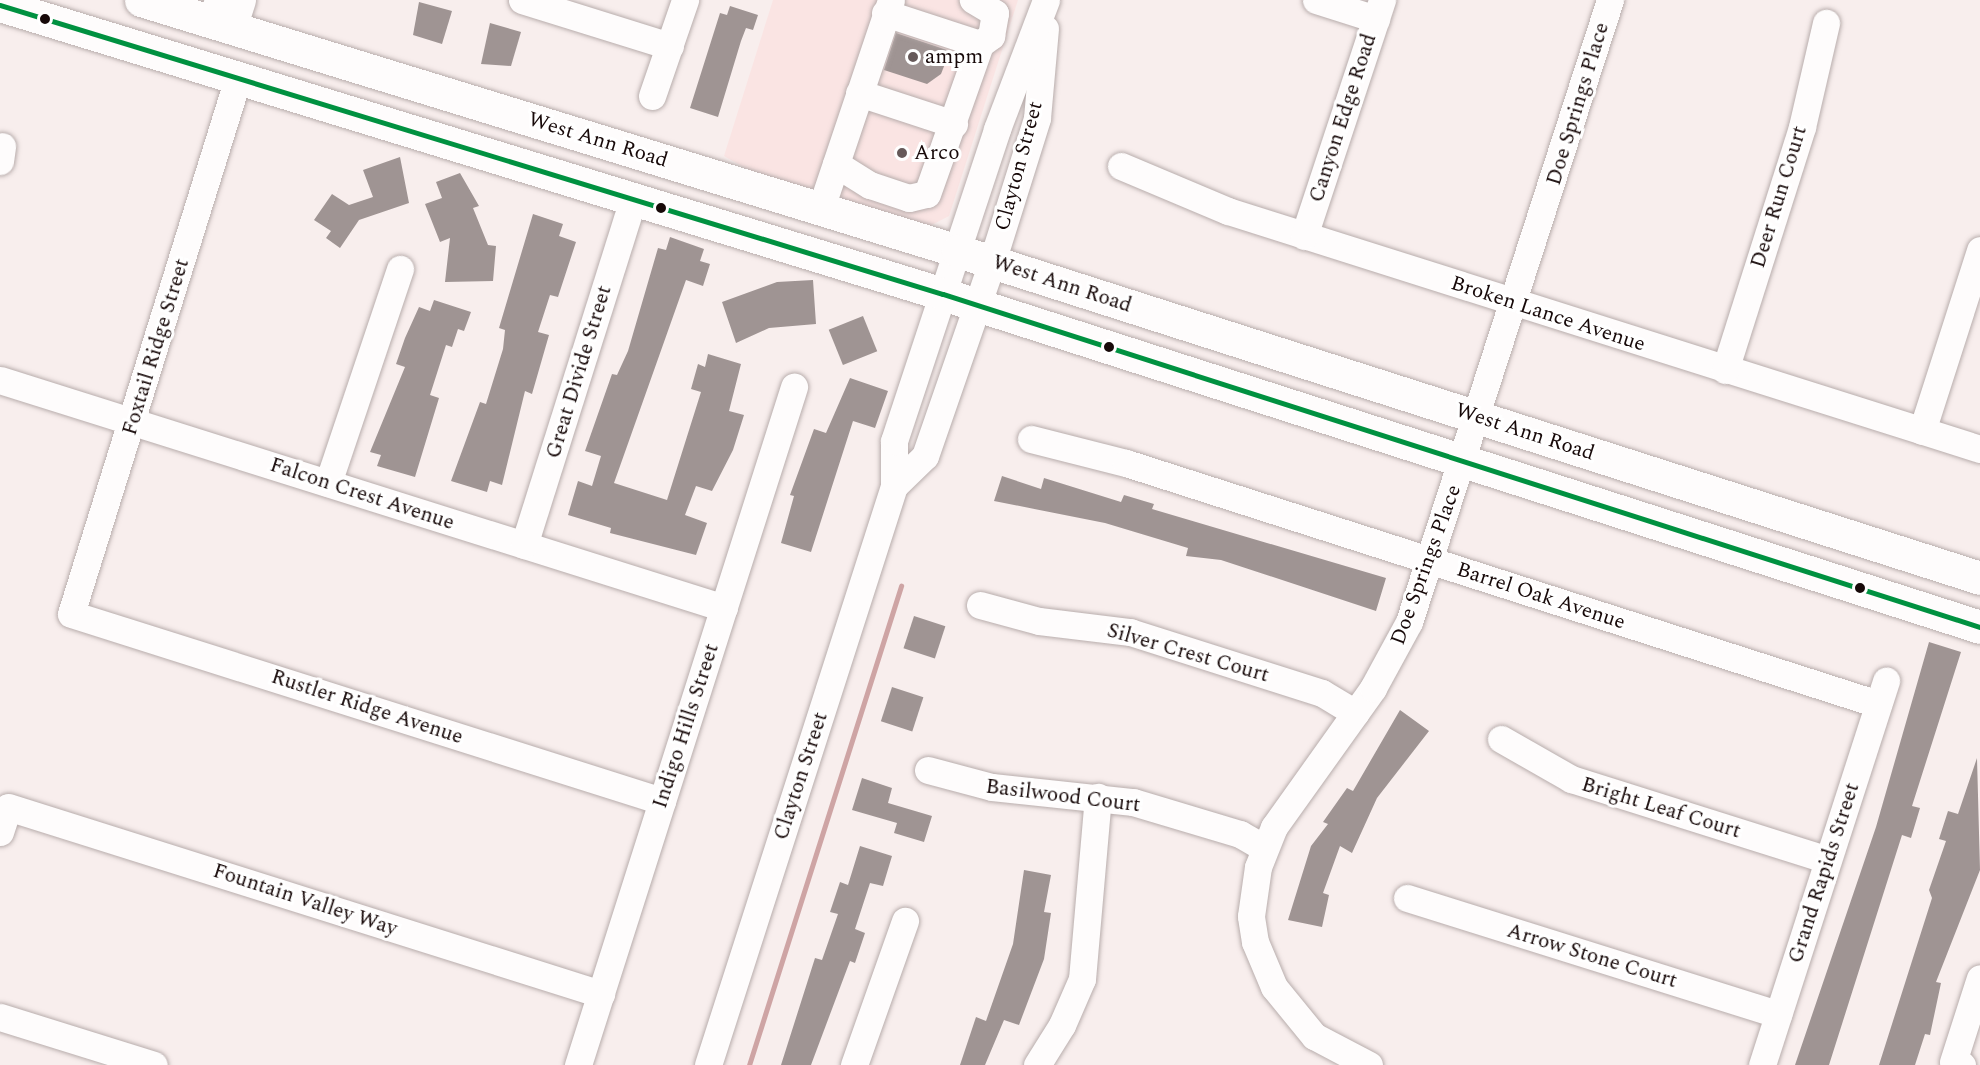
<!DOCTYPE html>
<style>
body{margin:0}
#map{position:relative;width:1980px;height:1065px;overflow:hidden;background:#f8eeed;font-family:Spectral,serif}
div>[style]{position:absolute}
.built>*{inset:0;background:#fae4e3}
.stream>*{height:5px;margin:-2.5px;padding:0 2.5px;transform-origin:2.5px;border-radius:2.5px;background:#cea4a4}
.building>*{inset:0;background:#9f9493;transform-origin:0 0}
.roads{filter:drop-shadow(0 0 2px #b8adac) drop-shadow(0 0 2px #b8adac)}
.minor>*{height:27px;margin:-13.5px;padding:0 13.5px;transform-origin:13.5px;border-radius:13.5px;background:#fefcfc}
.major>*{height:33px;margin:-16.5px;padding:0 16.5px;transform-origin:16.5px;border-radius:16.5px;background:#fefcfc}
.bus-1>*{height:4.5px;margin:-2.25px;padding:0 2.25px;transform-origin:2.25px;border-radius:2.25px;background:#009140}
.dots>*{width:16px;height:16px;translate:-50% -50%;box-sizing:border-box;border:3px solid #fff;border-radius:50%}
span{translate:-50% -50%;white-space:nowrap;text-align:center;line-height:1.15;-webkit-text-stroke:6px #fff;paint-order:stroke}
.poi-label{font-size:21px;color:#170909}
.left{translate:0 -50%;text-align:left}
.street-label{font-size:21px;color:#170909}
</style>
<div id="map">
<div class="built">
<i style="clip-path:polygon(773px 0,1018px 0,949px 216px,926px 228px,766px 180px,724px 156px)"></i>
</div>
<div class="stream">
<i style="left:749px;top:1065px;width:503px;rotate:-72.39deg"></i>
</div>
<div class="building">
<i style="clip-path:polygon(419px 2px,452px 11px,442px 44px,413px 35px)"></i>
<i style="clip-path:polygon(730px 6px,758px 15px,753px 30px,746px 28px,741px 41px,718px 117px,690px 108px,720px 13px,727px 15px)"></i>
<i style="clip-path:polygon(490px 23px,521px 32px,511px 66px,481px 64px)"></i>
<i style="clip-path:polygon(896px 33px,950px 51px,941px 74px,927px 84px,884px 70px)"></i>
<i style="clip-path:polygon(400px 157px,409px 203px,359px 220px,340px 248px,326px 238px,331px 231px,314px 220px,332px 194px,349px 205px,373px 197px,363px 170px)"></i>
<i style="clip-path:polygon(460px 173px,479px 206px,473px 208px,488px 245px,496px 246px,493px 281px,445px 282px,450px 238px,440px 242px,425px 204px,442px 198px,436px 182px)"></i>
<i style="clip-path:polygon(533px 214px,563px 224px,559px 236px,576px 242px,558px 297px,550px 295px,538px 332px,549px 335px,532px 394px,525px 391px,502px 485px,490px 481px,487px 492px,451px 481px,480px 402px,486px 404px,503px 349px,505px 330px,499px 328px)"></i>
<i style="clip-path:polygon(670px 237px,704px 249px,700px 261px,710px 264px,703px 286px,686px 280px,614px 483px,667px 500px,701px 392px,691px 389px,698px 364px,705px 367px,708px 354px,741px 364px,729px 411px,744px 415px,733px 450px,712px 491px,696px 486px,685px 515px,707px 523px,696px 555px,610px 533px,611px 528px,568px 515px,578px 481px,592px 486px,601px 456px,585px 451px,612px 374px,617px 375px,628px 351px,658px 248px,666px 250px)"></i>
<i style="clip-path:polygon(813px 280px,816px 324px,769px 328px,736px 343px,722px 302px,777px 282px)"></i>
<i style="clip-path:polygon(434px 300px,471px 312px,464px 331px,458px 329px,452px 347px,446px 345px,430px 395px,439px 398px,415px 477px,377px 466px,381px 455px,370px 452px,405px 367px,396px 364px,405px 338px,419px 307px,430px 311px)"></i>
<i style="left:863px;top:316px;width:38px;height:37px;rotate:68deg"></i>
<i style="clip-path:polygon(850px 378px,888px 391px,875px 428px,853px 421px,811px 552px,781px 543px,794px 496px,790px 495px,814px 429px,826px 433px)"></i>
<i style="clip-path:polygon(1002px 476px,1041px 489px,1044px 478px,1121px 502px,1124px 495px,1154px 504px,1152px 509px,1386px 578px,1376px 611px,1221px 560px,1186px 556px,1188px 548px,1105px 523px,994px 501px)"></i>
<i style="left:914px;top:616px;width:33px;height:34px;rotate:18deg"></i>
<i style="clip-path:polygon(1929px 642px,1961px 652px,1912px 806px,1920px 808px,1911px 838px,1902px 835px,1829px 1065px,1795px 1065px,1876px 827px)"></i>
<i style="left:892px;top:687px;width:33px;height:36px;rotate:18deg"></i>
<i style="clip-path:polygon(1400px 710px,1429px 731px,1377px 798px,1352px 853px,1340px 846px,1323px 893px,1329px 895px,1322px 927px,1288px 920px,1311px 846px,1328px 824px,1323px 822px,1347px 788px,1353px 791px)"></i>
<i style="clip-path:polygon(1977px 758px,1980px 870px,1936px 982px,1941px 983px,1930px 1035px,1925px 1034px,1915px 1065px,1879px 1065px,1932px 898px,1929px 890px,1946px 841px,1939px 839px,1948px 811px,1958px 814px)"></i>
<i style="clip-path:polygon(862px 778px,892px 788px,888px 803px,932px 816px,924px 842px,894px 833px,897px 823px,852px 810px)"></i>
<i style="clip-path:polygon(860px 846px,892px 856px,883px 886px,870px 883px,855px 929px,865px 933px,855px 963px,850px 961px,811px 1065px,781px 1065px,815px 958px,822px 960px,838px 914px,830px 912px,840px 882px,848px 885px)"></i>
<i style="clip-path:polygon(1024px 870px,1051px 875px,1044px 912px,1051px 913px,1044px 959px,1019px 1025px,1004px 1020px,985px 1065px,960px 1065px,976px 1017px,986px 1021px,1013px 944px)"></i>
</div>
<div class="roads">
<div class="minor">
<i style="left:522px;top:0;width:155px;rotate:17.3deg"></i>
<i style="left:1316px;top:0;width:63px;rotate:17.6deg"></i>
<i style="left:885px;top:13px;width:100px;rotate:18.1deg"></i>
<i style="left:980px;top:44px;width:14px;rotate:-36deg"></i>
<i style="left:991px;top:36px;width:23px;rotate:-80deg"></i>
<i style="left:995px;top:13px;width:26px;rotate:-149deg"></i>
<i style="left:211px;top:21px;width:22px;rotate:-72deg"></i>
<i style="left:233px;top:28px;width:29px;rotate:-72deg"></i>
<i style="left:238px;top:78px;width:561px;rotate:107.31deg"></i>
<i style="left:71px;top:614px;width:620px;rotate:17.56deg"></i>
<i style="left:859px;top:93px;width:100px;rotate:18.1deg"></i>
<i style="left:652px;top:96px;width:102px;rotate:-71deg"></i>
<i style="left:0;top:161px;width:15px;rotate:-82deg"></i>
<i style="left:836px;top:164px;width:40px;rotate:32deg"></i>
<i style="left:870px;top:185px;width:41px;rotate:18.4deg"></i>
<i style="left:909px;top:198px;width:18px;rotate:-13deg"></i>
<i style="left:927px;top:194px;width:159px;rotate:-70.5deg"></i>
<i style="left:1121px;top:166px;width:116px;rotate:22.8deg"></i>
<i style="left:1228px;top:211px;width:789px;rotate:17.56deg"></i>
<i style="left:821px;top:208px;width:219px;rotate:-71.4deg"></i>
<i style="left:1304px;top:236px;width:249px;rotate:-71.7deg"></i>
<i style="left:1725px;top:370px;width:255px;rotate:-72.4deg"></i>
<i style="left:1802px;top:127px;width:107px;rotate:-77deg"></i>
<i style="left:0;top:380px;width:759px;rotate:17.48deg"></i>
<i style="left:1922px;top:431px;width:190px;rotate:-72.2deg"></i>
<i style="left:1031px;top:439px;width:98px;rotate:14.2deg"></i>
<i style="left:1126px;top:463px;width:790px;rotate:17.77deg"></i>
<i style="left:328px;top:483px;width:226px;rotate:-71.4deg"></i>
<i style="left:894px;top:486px;width:43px;rotate:-44.1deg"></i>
<i style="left:925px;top:456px;width:205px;rotate:-70.9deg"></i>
<i style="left:992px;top:262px;width:151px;rotate:-72.6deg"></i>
<i style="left:1037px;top:118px;width:90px;rotate:-84.9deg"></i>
<i style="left:524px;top:545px;width:362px;rotate:-72.5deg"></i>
<i style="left:980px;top:605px;width:61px;rotate:15.2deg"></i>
<i style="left:1039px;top:621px;width:92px;rotate:6.9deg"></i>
<i style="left:1130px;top:632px;width:201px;rotate:17.6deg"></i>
<i style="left:1322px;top:693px;width:39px;rotate:31deg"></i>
<i style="left:1501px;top:739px;width:81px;rotate:29.7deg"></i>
<i style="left:1571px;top:779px;width:269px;rotate:17.5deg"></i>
<i style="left:928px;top:770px;width:66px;rotate:14.9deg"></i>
<i style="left:992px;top:787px;width:142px;rotate:6.1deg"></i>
<i style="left:1133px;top:802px;width:112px;rotate:16.7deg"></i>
<i style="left:1240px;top:834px;width:28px;rotate:30deg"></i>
<i style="left:0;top:832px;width:26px;rotate:-72deg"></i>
<i style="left:8px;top:807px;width:622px;rotate:17.5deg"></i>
<i style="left:1407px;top:898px;width:389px;rotate:17.4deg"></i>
<i style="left:0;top:1017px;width:161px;rotate:17.3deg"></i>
<i style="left:578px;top:1065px;width:712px;rotate:-72.33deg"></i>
<i style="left:708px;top:1065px;width:608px;rotate:-72.19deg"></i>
<i style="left:894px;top:486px;width:45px;rotate:-90deg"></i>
<i style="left:894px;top:441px;width:329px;rotate:-71.7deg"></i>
<i style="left:997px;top:129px;width:138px;rotate:-69.2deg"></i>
<i style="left:854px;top:1065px;width:153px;rotate:-70.5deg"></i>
<i style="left:1037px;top:1065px;width:47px;rotate:-58deg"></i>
<i style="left:1062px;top:1025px;width:50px;rotate:-66.5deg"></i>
<i style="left:1082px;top:979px;width:183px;rotate:-85deg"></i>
<i style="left:1369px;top:1065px;width:62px;rotate:-152.2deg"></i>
<i style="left:1314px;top:1036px;width:63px;rotate:-129.2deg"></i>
<i style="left:1274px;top:987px;width:49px;rotate:-112.9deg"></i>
<i style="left:1255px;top:942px;width:26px;rotate:-99deg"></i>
<i style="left:1251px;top:916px;width:49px;rotate:-81.9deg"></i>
<i style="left:1258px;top:867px;width:43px;rotate:-68.2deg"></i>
<i style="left:1274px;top:827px;width:171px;rotate:-54.5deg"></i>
<i style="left:1373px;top:688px;width:75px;rotate:-61.4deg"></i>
<i style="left:1409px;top:622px;width:654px;rotate:-72.09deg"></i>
<i style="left:1762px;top:1065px;width:404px;rotate:-72.1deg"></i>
<i style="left:1962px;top:1065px;width:9px;rotate:-162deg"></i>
<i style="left:1953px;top:1062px;width:88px;rotate:-72.2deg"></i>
</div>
<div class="major">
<i style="left:141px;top:0;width:855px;rotate:17.08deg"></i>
<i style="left:958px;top:251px;width:1073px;rotate:17.74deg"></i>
<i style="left:0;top:5px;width:986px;rotate:17.04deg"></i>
<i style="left:943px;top:294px;width:1089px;rotate:17.8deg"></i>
</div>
</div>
<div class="bus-1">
<i style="left:0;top:5px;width:986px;rotate:17.04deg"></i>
<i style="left:943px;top:294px;width:1089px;rotate:17.8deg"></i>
</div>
<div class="dots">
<i style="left:45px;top:19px;background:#170909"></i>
<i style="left:913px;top:57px;background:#665959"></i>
<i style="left:902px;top:153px;background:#665959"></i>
<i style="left:661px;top:208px;background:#170909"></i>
<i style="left:1109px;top:347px;background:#170909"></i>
<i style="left:1860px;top:588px;background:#170909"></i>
</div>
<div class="poi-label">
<span class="left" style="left:925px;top:57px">ampm</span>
<span class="left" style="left:914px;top:153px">Arco</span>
</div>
<div class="street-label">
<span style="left:1578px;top:104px;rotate:-73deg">Doe Springs Place</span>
<span style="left:1343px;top:118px;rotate:-72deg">Canyon Edge Road</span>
<span style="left:598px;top:140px;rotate:17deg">West Ann Road</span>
<span style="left:1019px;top:166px;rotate:-75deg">Clayton Street</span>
<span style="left:1779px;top:197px;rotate:-73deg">Deer Run Court</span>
<span style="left:1062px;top:284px;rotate:18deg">West Ann Road</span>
<span style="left:1548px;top:314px;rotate:18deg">Broken Lance Avenue</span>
<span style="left:156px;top:347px;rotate:-73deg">Foxtail Ridge Street</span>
<span style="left:579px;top:372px;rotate:-73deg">Great Divide Street</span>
<span style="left:1525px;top:432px;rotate:18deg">West Ann Road</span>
<span style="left:362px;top:494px;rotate:18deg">Falcon Crest Avenue</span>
<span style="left:1426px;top:565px;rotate:-70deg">Doe Springs Place</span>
<span style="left:1541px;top:596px;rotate:18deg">Barrel Oak Avenue</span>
<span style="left:1188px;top:653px;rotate:16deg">Silver Crest Court</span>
<span style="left:367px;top:707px;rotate:18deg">Rustler Ridge Avenue</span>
<span style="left:686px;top:726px;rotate:-72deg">Indigo Hills Street</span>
<span style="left:801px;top:776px;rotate:-72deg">Clayton Street</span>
<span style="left:1063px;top:796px;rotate:7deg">Basilwood Court</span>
<span style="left:1661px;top:808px;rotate:17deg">Bright Leaf Court</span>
<span style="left:1824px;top:873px;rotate:-72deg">Grand Rapids Street</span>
<span style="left:305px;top:900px;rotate:18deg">Fountain Valley Way</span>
<span style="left:1592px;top:956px;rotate:17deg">Arrow Stone Court</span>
</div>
</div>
